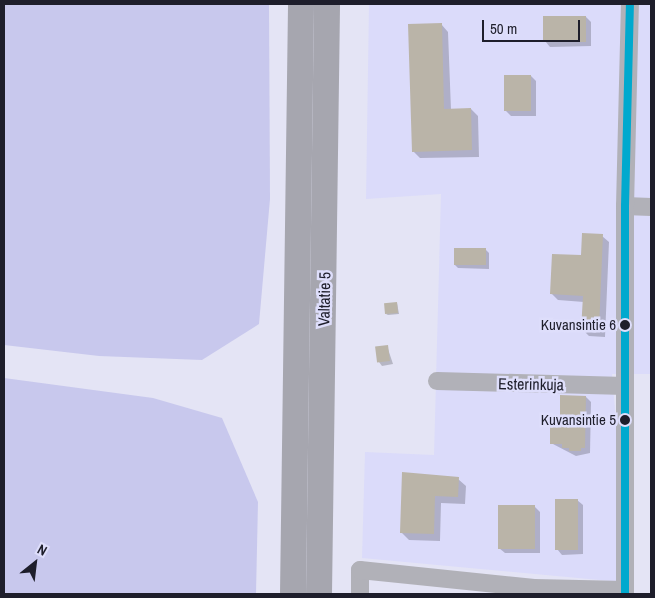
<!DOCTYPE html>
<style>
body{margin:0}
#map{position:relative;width:655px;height:598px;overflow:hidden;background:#e4e4f5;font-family:"Archivo Narrow",sans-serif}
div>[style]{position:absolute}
.built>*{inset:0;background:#dbdbfa}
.green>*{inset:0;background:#c8c8ed}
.shadow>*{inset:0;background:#0003}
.building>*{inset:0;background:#bab4a8;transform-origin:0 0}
.minor>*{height:18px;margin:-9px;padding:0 9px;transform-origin:9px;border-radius:9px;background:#b1b1b8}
.highway>*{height:26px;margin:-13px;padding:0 13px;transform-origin:13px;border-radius:13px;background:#a6a6af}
.bus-1>*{height:8px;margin:-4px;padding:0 4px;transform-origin:4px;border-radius:4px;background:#00a9ce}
.dots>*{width:14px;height:14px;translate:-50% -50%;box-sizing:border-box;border:2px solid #dedefb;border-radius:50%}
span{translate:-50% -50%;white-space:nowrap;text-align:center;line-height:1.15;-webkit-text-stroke:5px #dedefb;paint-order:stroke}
.bus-label{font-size:15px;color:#1e1e2b}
.right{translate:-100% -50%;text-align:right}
.street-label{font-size:16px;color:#1e1e2b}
.frame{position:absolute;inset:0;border:5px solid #1e1e2b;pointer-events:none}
.north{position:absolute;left:10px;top:538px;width:50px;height:50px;-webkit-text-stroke:4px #dedefb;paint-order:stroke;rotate:29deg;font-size:14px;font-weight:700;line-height:20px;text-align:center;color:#1e1e2b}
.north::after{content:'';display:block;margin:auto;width:18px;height:22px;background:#1e1e2b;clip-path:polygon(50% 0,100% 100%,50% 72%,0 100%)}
.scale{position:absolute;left:482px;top:20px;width:98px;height:22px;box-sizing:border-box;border:2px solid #1e1e2b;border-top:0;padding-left:6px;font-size:15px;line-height:18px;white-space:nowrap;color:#1e1e2b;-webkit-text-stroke:4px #dedefb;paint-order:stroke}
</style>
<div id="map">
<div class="built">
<i style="clip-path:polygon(369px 4px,651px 4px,651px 374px,612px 374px,620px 468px,621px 582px,362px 558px,365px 452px,434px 455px,441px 194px,366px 199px)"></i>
</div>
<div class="green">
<i style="clip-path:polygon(4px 4px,269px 4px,270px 199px,259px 324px,202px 360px,99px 356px,4px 345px)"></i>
<i style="clip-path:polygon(4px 378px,153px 398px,222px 418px,258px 502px,256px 594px,4px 594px)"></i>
</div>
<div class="shadow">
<i style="clip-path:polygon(586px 17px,591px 22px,591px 46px,550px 47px,545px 41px)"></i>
<i style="clip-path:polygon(441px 24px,448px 32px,451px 110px,471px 109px,478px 116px,479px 157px,420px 158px,413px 151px)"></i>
<i style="clip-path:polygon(531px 76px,536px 81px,536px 116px,511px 116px,506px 111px)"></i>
<i style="clip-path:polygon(602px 236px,609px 242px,605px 337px,589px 336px,582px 329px,584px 302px,558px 300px,552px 294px)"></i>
<i style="clip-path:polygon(486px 250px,489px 253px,489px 269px,458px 268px,455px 265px)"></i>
<i style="clip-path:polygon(397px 303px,399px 314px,388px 315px,386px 314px)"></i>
<i style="clip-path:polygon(387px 346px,393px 364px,382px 366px,379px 362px)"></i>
<i style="clip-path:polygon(586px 397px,591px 402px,590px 453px,576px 456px,551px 443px,561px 420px)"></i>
<i style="clip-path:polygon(403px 474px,458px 479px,466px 486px,465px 504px,441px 503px,440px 541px,409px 540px,401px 532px)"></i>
<i style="clip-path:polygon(577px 500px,583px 505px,583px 554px,562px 555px,557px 549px)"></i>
<i style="clip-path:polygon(534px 506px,540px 512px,540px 553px,505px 553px,499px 548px)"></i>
</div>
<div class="building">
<i style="left:543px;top:16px;width:43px;height:26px"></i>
<i style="clip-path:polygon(442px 23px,444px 109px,471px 108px,472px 150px,412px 152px,408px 24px)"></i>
<i style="left:504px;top:75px;width:27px;height:36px"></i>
<i style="clip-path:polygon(582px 233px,603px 234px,599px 330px,581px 330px,583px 296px,550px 294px,552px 254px,581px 255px)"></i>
<i style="left:454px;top:248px;width:32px;height:17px"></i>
<i style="left:397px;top:302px;width:11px;height:13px;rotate:85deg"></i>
<i style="left:388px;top:345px;width:16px;height:13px;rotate:83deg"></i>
<i style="clip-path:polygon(560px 395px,586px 396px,585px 448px,581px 448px,581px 451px,569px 451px,569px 448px,562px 448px,562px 444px,550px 444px,550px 419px,560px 419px)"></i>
<i style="clip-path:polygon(402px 472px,459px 477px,458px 497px,435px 496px,434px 534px,400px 533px)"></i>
<i style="left:555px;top:499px;width:23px;height:51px"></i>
<i style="left:498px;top:505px;width:37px;height:44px"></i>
</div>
<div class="minor">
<i style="left:625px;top:206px;width:26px;rotate:2deg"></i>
<i style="left:437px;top:381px;width:188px;rotate:1.5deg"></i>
<i style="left:360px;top:594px;width:24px;rotate:-90deg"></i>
<i style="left:360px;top:570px;width:175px;rotate:5.9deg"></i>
<i style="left:534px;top:588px;width:91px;rotate:1.3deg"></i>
<i style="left:625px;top:594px;width:388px;rotate:-90deg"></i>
<i style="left:625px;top:206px;width:202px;rotate:-88.6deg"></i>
</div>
<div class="highway">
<i style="left:293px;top:594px;width:590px;rotate:-89.22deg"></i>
<i style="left:319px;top:594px;width:590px;rotate:-89.22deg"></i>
</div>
<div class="bus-1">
<i style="left:625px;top:594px;width:388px;rotate:-90deg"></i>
<i style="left:625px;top:206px;width:202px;rotate:-88.6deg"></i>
</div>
<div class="dots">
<i style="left:625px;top:325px;background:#1e1e2b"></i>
<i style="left:625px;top:420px;background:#1e1e2b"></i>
</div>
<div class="bus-label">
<span class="right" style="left:616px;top:325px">Kuvansintie 6</span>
<span class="right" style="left:616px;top:420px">Kuvansintie 5</span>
</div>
<div class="street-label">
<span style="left:324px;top:299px;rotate:-89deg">Valtatie 5</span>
<span style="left:531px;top:384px;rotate:1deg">Esterinkuja</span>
</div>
<div class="frame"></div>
<div class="north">N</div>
<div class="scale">50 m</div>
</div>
